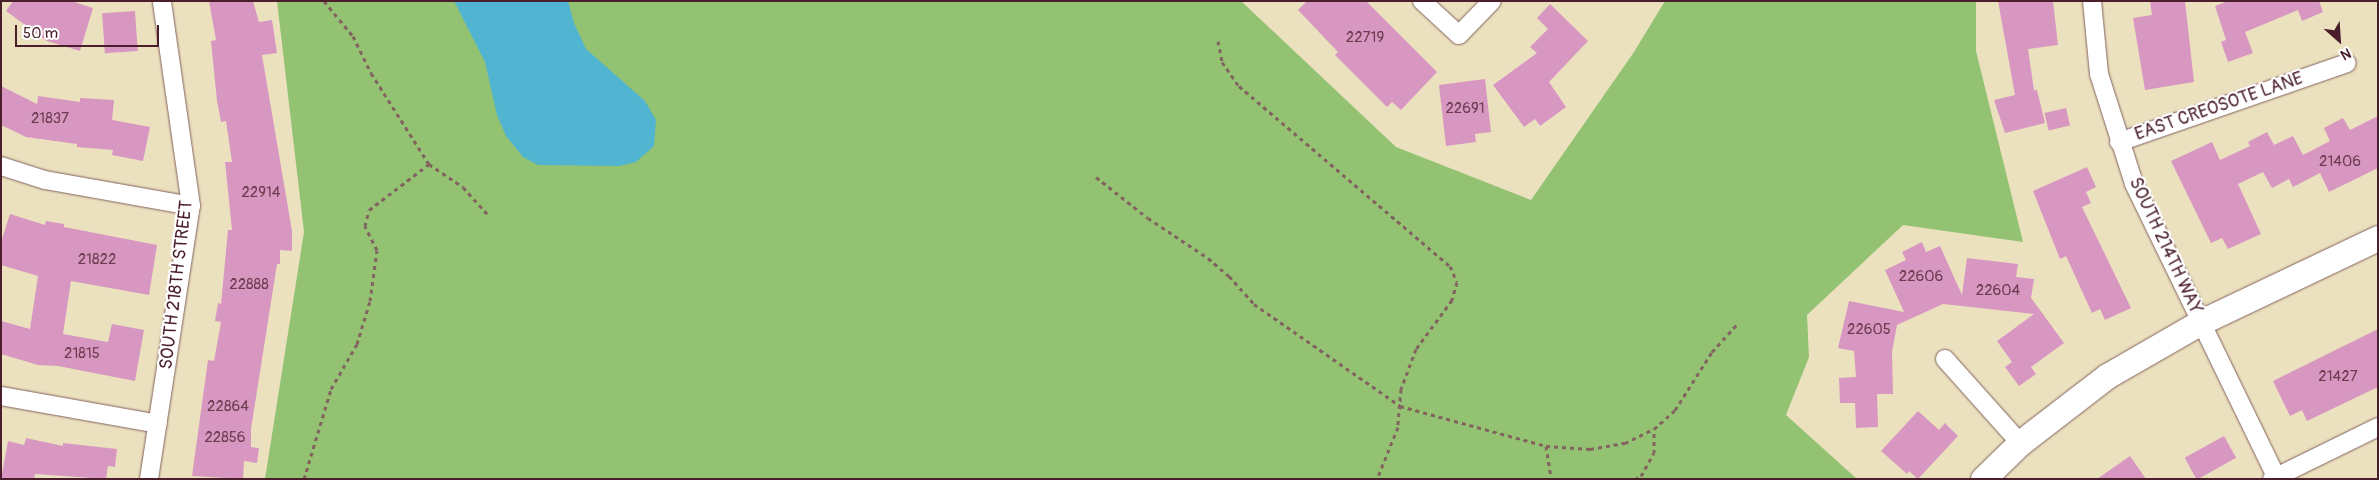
<!DOCTYPE html>
<html>
<head>
<meta charset="utf-8">
<style>
	body { margin:0 }
	#map { position:relative; width:2379px; height:480px; overflow:hidden; background:#ece1bf; font-family:Pangolin,sans-serif }
	div>[style] { position:absolute }
	[style*='--x'] { left:calc(var(--x)*1px); top:calc(var(--y)*1px); width:calc(var(--w)*1px); rotate:calc(var(--a)*1deg) }
	.green>* { inset:0; background:#92c272 }
	.water>* { inset:0; background:#51b4d0 }
	.building>* { inset:0; background:#d797c1; transform-origin:0 0 }
	.path>* { height:3px; margin-top:-1.5px; transform-origin:0; background:repeating-linear-gradient(90deg,#83635f 0 4px,transparent 0 8px) }
	.roads { filter:drop-shadow(0 0 1px #83635f) drop-shadow(0 0 1px #83635f) }
	.street>* { height:18px; margin:-9px; padding:0 9px; transform-origin:9px; border-radius:9px; background:#fff }
	.secondary>* { height:25px; margin:-12.5px; padding:0 12.5px; transform-origin:12.5px; border-radius:12.5px; background:#fff }
	span { translate:-50% -50%; white-space:nowrap; text-align:center; line-height:1.15; -webkit-text-stroke:4.5px #fff; paint-order:stroke }
	.number-label { font-size:15px; color:#6d3d50 }
	.number-label span { -webkit-text-stroke-width:0 }
	.street-label { font-size:18px; color:#4a1f2b }
	.frame { position:absolute; inset:0; border:2px solid #4a1f2b; pointer-events:none }
	.north { position:absolute; left:2314px; top:15px; width:50px; height:50px; -webkit-text-stroke:4px #fff; paint-order:stroke; rotate:154deg; font-size:14px; font-weight:700; line-height:20px; text-align:center; color:#4a1f2b }
	.north::after { content:''; display:block; margin:auto; width:18px; height:22px; background:#4a1f2b; clip-path:polygon(50% 0,100% 100%,50% 72%,0 100%) }
	.scale { position:absolute; left:15px; top:25px; width:144px; height:22px; box-sizing:border-box; border:2px solid #4a1f2b; border-top:0; padding-left:6px; font-size:15px; line-height:18px; white-space:nowrap; color:#4a1f2b; -webkit-text-stroke:4px #fff; paint-order:stroke }
</style>
</head>
<body>
<div id="map">
	<div class="green">
		<div style="clip-path:polygon(277px 1px,1241px 1px,1396px 147px,1531px 200px,1634px 52px,1665px 1px,1976px 1px,1976px 51px,2023px 242px,1903px 225px,1807px 315px,1809px 357px,1786px 415px,1857px 479px,265px 479px,304px 232px)"></div>
	</div>
	<div class="water">
		<div style="clip-path:polygon(454px 1px,568px 1px,574px 23px,586px 49px,645px 101px,656px 120px,654px 146px,636px 162px,619px 166px,538px 165px,523px 157px,506px 136px,497px 115px,485px 62px)"></div>
	</div>
	<div class="building">
		<div style="clip-path:polygon(13px 1px,71px 1px,93px 8px,80px 51px,47px 41px,6px 11px)"></div>
		<div style="clip-path:polygon(209px 1px,253px 1px,259px 22px,272px 20px,277px 53px,262px 55px,292px 231px,292px 251px,280px 250px,280px 264px,277px 264px,251px 429px,251px 447px,259px 448px,257px 463px,244px 461px,243px 479px,192px 476px,208px 360px,214px 361px,221px 322px,215px 321px,218px 303px,221px 304px,228px 230px,232px 230px,225px 162px,232px 162px,226px 121px,221px 122px,217px 101px,211px 41px,216px 40px)"></div>
		<div style="clip-path:polygon(1307px 1px,1366px 1px,1437px 72px,1401px 110px,1392px 102px,1387px 107px,1335px 55px,1338px 52px,1298px 10px)"></div>
		<div style="clip-path:polygon(1998px 1px,2053px 1px,2058px 45px,2028px 49px,2034px 90px,2037px 90px,2045px 123px,2005px 133px,1994px 100px,2015px 95px)"></div>
		<div style="clip-path:polygon(2150px 1px,2185px 1px,2194px 82px,2145px 90px,2133px 18px,2152px 15px)"></div>
		<div style="clip-path:polygon(2228px 1px,2319px 1px,2323px 12px,2302px 21px,2298px 10px,2245px 32px,2253px 53px,2228px 62px,2221px 42px,2226px 40px,2215px 6px)"></div>
		<div style="clip-path:polygon(1550px 4px,1588px 41px,1549px 82px,1566px 107px,1540px 126px,1535px 119px,1524px 127px,1493px 85px,1537px 53px,1530px 47px,1548px 29px,1537px 18px)"></div>
		<div style="left:135px;top:11px;width:40px;height:33px;rotate:86deg"></div>
		<div style="clip-path:polygon(1485px 79px,1491px 132px,1475px 134px,1476px 142px,1446px 146px,1439px 85px)"></div>
		<div style="clip-path:polygon(1px 86px,37px 104px,38px 96px,80px 102px,80px 98px,114px 100px,112px 120px,150px 127px,143px 161px,112px 155px,113px 150px,77px 147px,77px 144px,26px 137px,1px 125px)"></div>
		<div style="left:2066px;top:108px;width:18px;height:22px;rotate:77deg"></div>
		<div style="clip-path:polygon(2378px 116px,2378px 168px,2329px 192px,2320px 173px,2293px 187px,2289px 179px,2272px 188px,2263px 172px,2238px 184px,2261px 234px,2228px 249px,2222px 238px,2211px 243px,2171px 161px,2212px 142px,2220px 160px,2250px 146px,2248px 142px,2267px 132px,2274px 145px,2293px 136px,2303px 155px,2330px 141px,2324px 128px,2343px 118px,2350px 130px)"></div>
		<div style="clip-path:polygon(2087px 167px,2096px 187px,2086px 192px,2091px 203px,2082px 207px,2131px 308px,2105px 320px,2100px 309px,2092px 313px,2066px 256px,2060px 259px,2033px 191px)"></div>
		<div style="clip-path:polygon(10px 214px,45px 225px,46px 221px,64px 224px,64px 227px,157px 245px,149px 295px,71px 281px,63px 334px,108px 342px,112px 324px,144px 330px,135px 381px,58px 366px,38px 365px,1px 354px,1px 321px,30px 329px,38px 276px,1px 265px,1px 242px)"></div>
		<div style="clip-path:polygon(1922px 242px,1926px 252px,1940px 246px,1962px 295px,1967px 258px,2018px 264px,2016px 277px,2034px 279px,2031px 298px,2064px 343px,2031px 367px,2036px 374px,2019px 386px,2005px 367px,2012px 362px,1997px 341px,2034px 314px,1943px 304px,1897px 325px,1892px 352px,1893px 394px,1877px 394px,1878px 427px,1856px 428px,1855px 403px,1840px 403px,1839px 378px,1856px 377px,1854px 351px,1838px 348px,1849px 301px,1904px 312px,1885px 270px,1906px 260px,1902px 252px)"></div>
		<div style="clip-path:polygon(2378px 329px,2378px 387px,2307px 421px,2302px 410px,2290px 416px,2273px 381px)"></div>
		<div style="clip-path:polygon(1918px 411px,1939px 430px,1945px 423px,1958px 436px,1918px 479px,1909px 471px,1907px 474px,1881px 451px)"></div>
		<div style="left:2224px;top:436px;width:25px;height:45px;rotate:61deg"></div>
		<div style="clip-path:polygon(26px 438px,63px 446px,63px 443px,117px 449px,115px 467px,108px 466px,106px 479px,35px 474px,34px 479px,1px 479px,8px 441px,24px 445px)"></div>
		<div style="clip-path:polygon(2130px 456px,2146px 479px,2097px 479px)"></div>
	</div>
	<div class="path">
		<div style="--x:324;--y:1;--w:45;--a:50.4"></div>
		<div style="--x:353;--y:36;--w:41;--a:64.1"></div>
		<div style="--x:371;--y:73;--w:108;--a:57.5"></div>
		<div style="--x:429;--y:164;--w:41;--a:34.1"></div>
		<div style="--x:463;--y:187;--w:36;--a:48"></div>
		<div style="--x:1218;--y:41;--w:21;--a:79"></div>
		<div style="--x:1222;--y:62;--w:29;--a:55"></div>
		<div style="--x:1239;--y:86;--w:277;--a:40.5"></div>
		<div style="--x:1450;--y:266;--w:17;--a:66"></div>
		<div style="--x:1457;--y:282;--w:19;--a:106"></div>
		<div style="--x:1452;--y:300;--w:61;--a:126.3"></div>
		<div style="--x:1416;--y:349;--w:43;--a:110.6"></div>
		<div style="--x:1401;--y:389;--w:38;--a:95"></div>
		<div style="--x:1398;--y:427;--w:56;--a:112"></div>
		<div style="--x:1096;--y:177;--w:66;--a:38.3"></div>
		<div style="--x:1148;--y:218;--w:72;--a:33.7"></div>
		<div style="--x:1208;--y:258;--w:28;--a:41"></div>
		<div style="--x:1229;--y:276;--w:38;--a:48"></div>
		<div style="--x:1254;--y:304;--w:178;--a:34.9"></div>
		<div style="--x:1400;--y:406;--w:151;--a:15.3"></div>
		<div style="--x:1546;--y:446;--w:44;--a:3.9"></div>
		<div style="--x:1590;--y:449;--w:36;--a:-10"></div>
		<div style="--x:1625;--y:443;--w:32;--a:-26"></div>
		<div style="--x:1654;--y:429;--w:28;--a:-42"></div>
		<div style="--x:1675;--y:410;--w:69;--a:-57.5"></div>
		<div style="--x:1712;--y:352;--w:38;--a:-48"></div>
		<div style="--x:1546;--y:446;--w:33;--a:81"></div>
		<div style="--x:304;--y:479;--w:94;--a:-73.3"></div>
		<div style="--x:331;--y:389;--w:52;--a:-60"></div>
		<div style="--x:357;--y:344;--w:45;--a:-73.2"></div>
		<div style="--x:370;--y:301;--w:51;--a:-82.2"></div>
		<div style="--x:377;--y:250;--w:27;--a:-117"></div>
		<div style="--x:365;--y:226;--w:16;--a:-76"></div>
		<div style="--x:369;--y:210;--w:76;--a:-37.5"></div>
		<div style="--x:1635;--y:479;--w:7;--a:-27"></div>
		<div style="--x:1641;--y:476;--w:26;--a:-61"></div>
		<div style="--x:1654;--y:453;--w:24;--a:-90"></div>
	</div>
	<div class="roads">
		<div class="street">
			<div style="--x:1422;--y:1;--w:50;--a:42.6"></div>
			<div style="--x:1459;--y:35;--w:47;--a:-45.9"></div>
			<div style="--x:2092;--y:1;--w:73;--a:84.5"></div>
			<div style="--x:2099;--y:74;--w:115;--a:72.3"></div>
			<div style="--x:2134;--y:184;--w:328;--a:64.1"></div>
			<div style="--x:2119;--y:142;--w:241;--a:-19.1"></div>
			<div style="--x:1;--y:166;--w:46;--a:17.7"></div>
			<div style="--x:45;--y:180;--w:148;--a:10.1"></div>
			<div style="--x:1945;--y:359;--w:113;--a:48.2"></div>
			<div style="--x:1;--y:396;--w:159;--a:10.1"></div>
			<div style="--x:149;--y:479;--w:276;--a:-81.3"></div>
			<div style="--x:191;--y:206;--w:207;--a:-98.1"></div>
			<div style="--x:2272;--y:479;--w:118;--a:-26.1"></div>
		</div>
		<div class="secondary">
			<div style="--x:1983;--y:479;--w:52;--a:-44.2"></div>
			<div style="--x:2020;--y:443;--w:110;--a:-37.6"></div>
			<div style="--x:2107;--y:376;--w:108;--a:-29.9"></div>
			<div style="--x:2201;--y:322;--w:196;--a:-25.4"></div>
		</div>
	</div>
	<div class="number-label">
		<span style="left:1365px;top:38px">22719</span>
		<span style="left:1465px;top:109px">22691</span>
		<span style="left:50px;top:119px">21837</span>
		<span style="left:2340px;top:162px">21406</span>
		<span style="left:261px;top:193px">22914</span>
		<span style="left:97px;top:260px">21822</span>
		<span style="left:1921px;top:277px">22606</span>
		<span style="left:249px;top:285px">22888</span>
		<span style="left:1998px;top:291px">22604</span>
		<span style="left:1869px;top:330px">22605</span>
		<span style="left:82px;top:354px">21815</span>
		<span style="left:2338px;top:377px">21427</span>
		<span style="left:228px;top:407px">22864</span>
		<span style="left:225px;top:438px">22856</span>
	</div>
	<div class="street-label">
		<span style="left:2219px;top:107px;rotate:-19deg">EAST CREOSOTE LANE</span>
		<span style="left:2165px;top:246px;rotate:65deg">SOUTH 214TH WAY</span>
		<span style="left:177px;top:285px;rotate:-83deg">SOUTH 218TH STREET</span>
	</div>
	<div class="frame"></div>
	<div class="north">N</div>
	<div class="scale">50 m</div>
</div>
</body>
</html>
